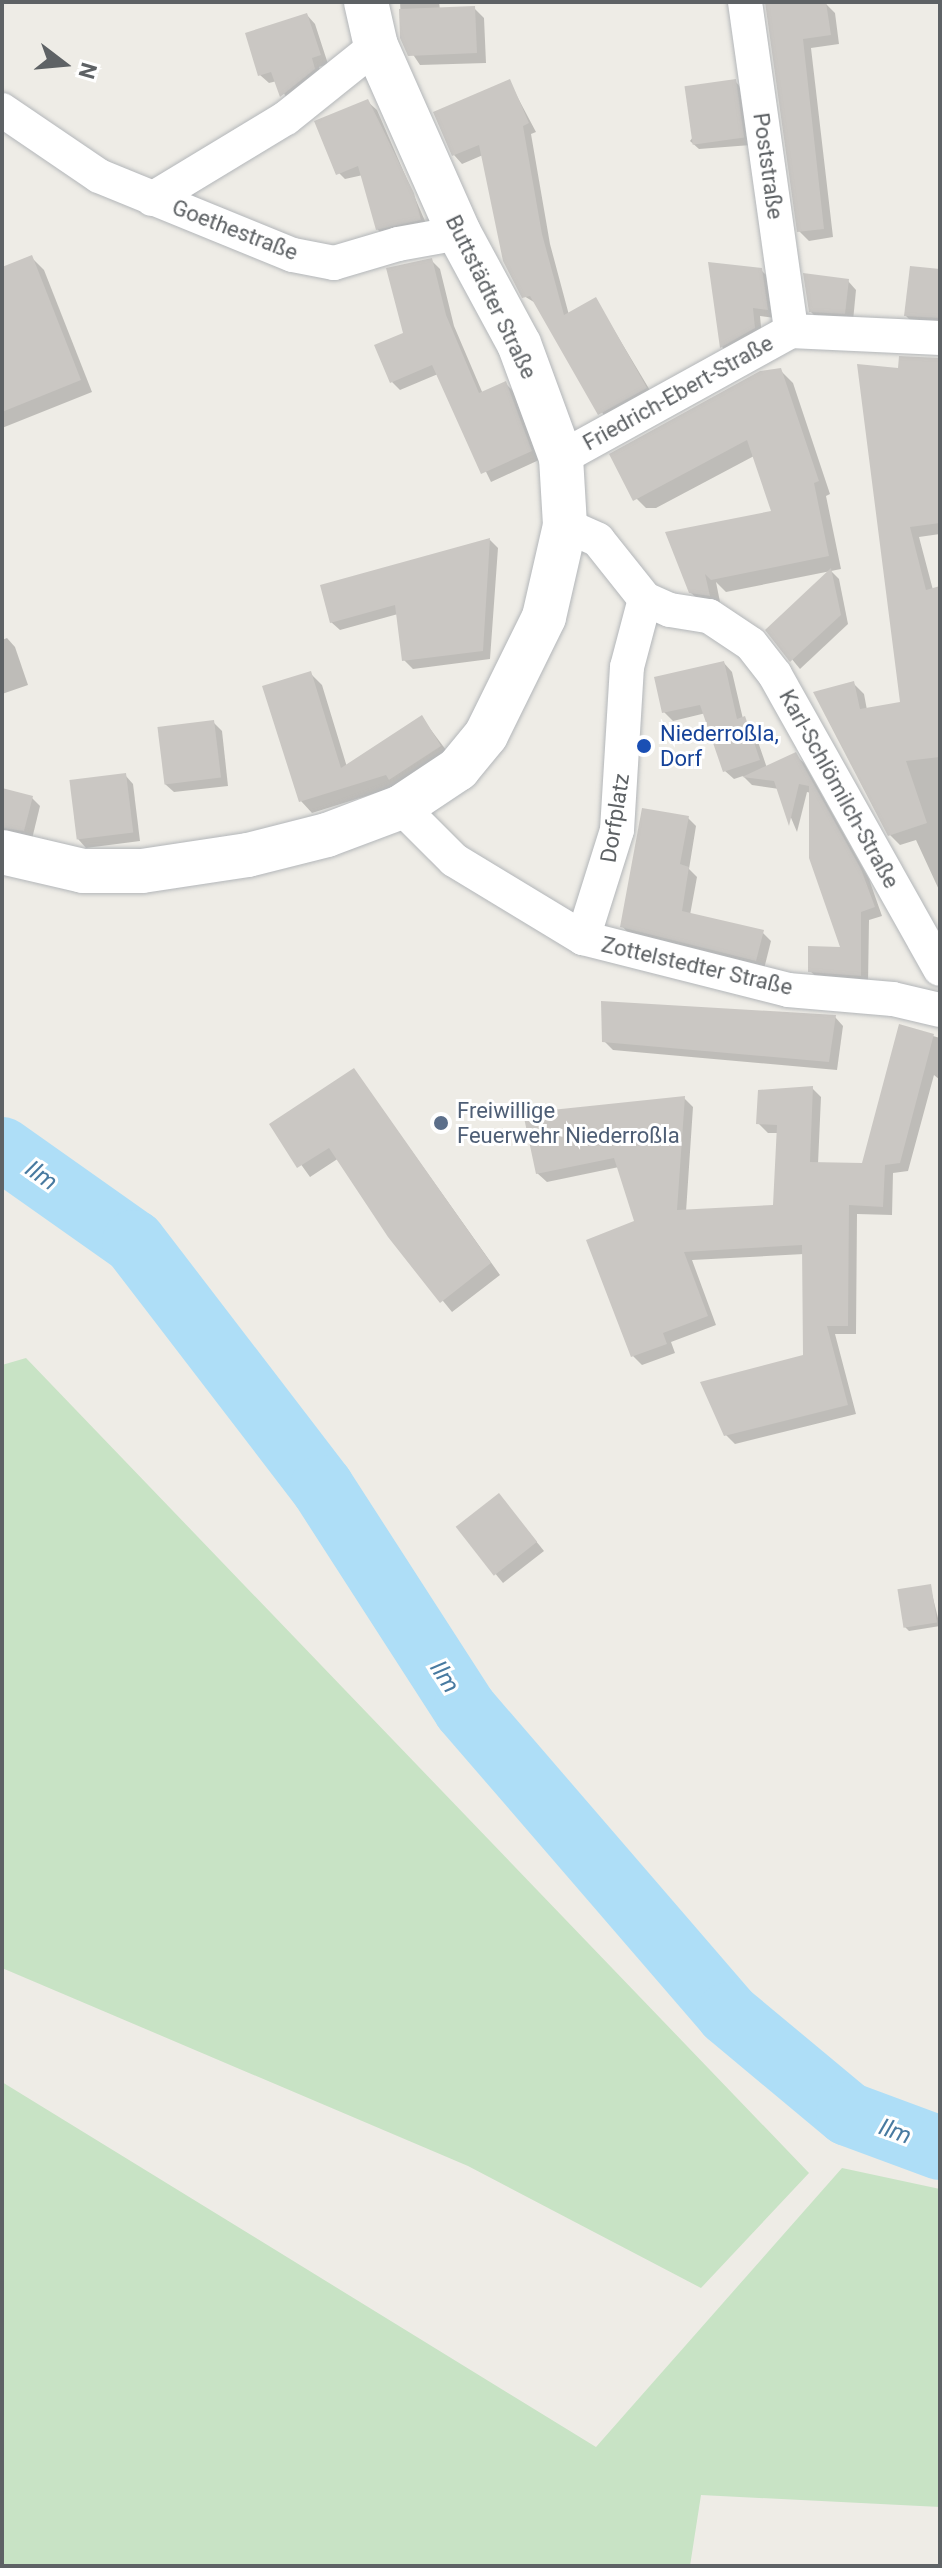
<!DOCTYPE html>
<html>
<head>
<meta charset="utf-8">
<style>
	body { margin:0 }
	#map { position:relative; width:942px; height:2568px; overflow:hidden; background:#eeece6; font-family:Roboto,sans-serif }
	div>[style] { position:absolute }
	[style*='--x'] { left:calc(var(--x)*1px); top:calc(var(--y)*1px); width:calc(var(--w)*1px); rotate:calc(var(--a)*1deg) }
	.green>* { inset:0; background:#c8e3c5 }
	.shadow>* { inset:0; background:#0003 }
	.river>* { height:64px; margin:-32px; padding:0 32px; transform-origin:32px; border-radius:32px; background:#aedef7 }
	.building>* { inset:0; background:#cac7c3; transform-origin:0 0 }
	.roads { filter:drop-shadow(0 0 2px #b3b6b9) drop-shadow(0 0 2px #b3b6b9) }
	.minor>* { height:34px; margin:-17px; padding:0 17px; transform-origin:17px; border-radius:17px; background:#fff }
	.secondary>* { height:44px; margin:-22px; padding:0 22px; transform-origin:22px; border-radius:22px; background:#fff }
	.dots>* { width:22px; height:22px; translate:-50% -50%; box-sizing:border-box; border:4px solid #fff; border-radius:50% }
	span { translate:-50% -50%; white-space:nowrap; text-align:center; line-height:1.15; -webkit-text-stroke:6px #fff; paint-order:stroke }
	.street-label { font-size:22px; color:#5e6265 }
	.transit-label { font-size:22px; color:#164399 }
	.left { translate:0 -50%; text-align:left }
	.service-label { font-size:22px; color:#4e5e75 }
	.water-label { font-size:24px; color:#487aa0; font-style:italic }
	.frame { position:absolute; inset:0; border:4px solid #5e6265; pointer-events:none }
	.north { position:absolute; left:24px; top:24px; width:80px; height:80px; -webkit-text-stroke:6px #fff; paint-order:stroke; rotate:106deg; font-size:22px; font-weight:700; line-height:32px; text-align:center; color:#5e6265 }
	.north::after { content:''; display:block; margin:auto; width:28px; height:36px; background:#5e6265; clip-path:polygon(50% 0,100% 100%,50% 72%,0 100%) }
</style>
</head>
<body>
<div id="map">
	<div class="green">
		<div style="clip-path:polygon(26px 1358px,809px 2173px,701px 2288px,468px 2166px,2px 1968px,2px 1365px)"></div>
		<div style="clip-path:polygon(2px 2082px,596px 2447px,842px 2168px,940px 2189px,940px 2507px,701px 2495px,690px 2566px,2px 2566px)"></div>
	</div>
	<div class="shadow">
		<div style="clip-path:polygon(400px 2px,439px 2px,440px 10px,474px 8px,484px 18px,486px 63px,420px 65px,402px 38px)"></div>
		<div style="clip-path:polygon(767px 2px,826px 4px,835px 13px,839px 44px,811px 48px,833px 237px,809px 241px,799px 231px)"></div>
		<div style="clip-path:polygon(307px 15px,315px 24px,328px 64px,319px 67px,323px 78px,290px 104px,277px 81px,269px 83px,260px 75px)"></div>
		<div style="clip-path:polygon(509px 81px,536px 132px,531px 134px,550px 244px,569px 315px,596px 300px,654px 397px,608px 422px,537px 304px,524px 296px,483px 155px,462px 164px,454px 155px)"></div>
		<div style="clip-path:polygon(735px 81px,743px 90px,751px 145px,699px 149px,690px 141px)"></div>
		<div style="clip-path:polygon(368px 102px,377px 110px,428px 228px,386px 237px,377px 229px,363px 175px,345px 179px,336px 170px)"></div>
		<div style="clip-path:polygon(32px 258px,44px 270px,92px 392px,2px 428px,2px 270px)"></div>
		<div style="clip-path:polygon(431px 260px,440px 269px,454px 326px,483px 394px,506px 384px,514px 392px,539px 460px,491px 482px,438px 374px,400px 390px,392px 382px)"></div>
		<div style="clip-path:polygon(761px 270px,770px 279px,775px 318px,760px 316px,762px 337px,730px 355px,722px 347px)"></div>
		<div style="clip-path:polygon(940px 272px,940px 328px,916px 326px,906px 316px)"></div>
		<div style="clip-path:polygon(848px 281px,856px 290px,853px 321px,819px 320px,810px 311px)"></div>
		<div style="clip-path:polygon(940px 360px,940px 534px,919px 537px,933px 590px,940px 588px,940px 892px,916px 840px,900px 845px,890px 835px,853px 683px,864px 694px,867px 710px,903px 704px,900px 370px)"></div>
		<div style="clip-path:polygon(780px 370px,793px 383px,830px 494px,826px 496px,841px 569px,726px 592px,716px 582px,721px 607px,704px 605px,690px 592px,668px 534px,774px 513px,754px 456px,656px 508px,646px 508px,633px 495px)"></div>
		<div style="clip-path:polygon(490px 540px,498px 548px,490px 659px,413px 669px,404px 660px,398px 614px,340px 630px,331px 622px,322px 587px)"></div>
		<div style="clip-path:polygon(831px 571px,839px 579px,848px 624px,800px 669px,768px 630px)"></div>
		<div style="clip-path:polygon(7px 638px,15px 647px,28px 685px,2px 694px,2px 640px)"></div>
		<div style="clip-path:polygon(724px 663px,732px 672px,743px 719px,753px 727px,767px 768px,795px 755px,804px 763px,869px 879px,882px 916px,869px 920px,868px 984px,819px 979px,810px 971px,843px 949px,811px 793px,807px 792px,797px 832px,779px 789px,752px 785px,743px 776px,734px 779px,725px 771px,706px 713px,673px 721px,664px 712px)"></div>
		<div style="clip-path:polygon(310px 673px,322px 685px,347px 767px,422px 718px,452px 758px,398px 786px,312px 813px,301px 801px)"></div>
		<div style="clip-path:polygon(213px 722px,222px 731px,228px 786px,174px 792px,165px 784px)"></div>
		<div style="clip-path:polygon(125px 775px,133px 784px,140px 841px,86px 848px,78px 839px)"></div>
		<div style="clip-path:polygon(2px 790px,32px 798px,40px 806px,32px 839px,2px 834px)"></div>
		<div style="clip-path:polygon(688px 818px,696px 826px,689px 869px,697px 877px,690px 915px,762px 932px,771px 941px,764px 969px,630px 935px,622px 926px)"></div>
		<div style="clip-path:polygon(835px 1017px,843px 1026px,837px 1070px,613px 1050px,604px 1041px)"></div>
		<div style="clip-path:polygon(901px 1027px,940px 1038px,940px 1080px,934px 1075px,908px 1171px,893px 1173px,892px 1215px,857px 1214px,856px 1334px,835px 1334px,856px 1414px,735px 1444px,726px 1435px,805px 1357px,804px 1254px,692px 1260px,716px 1325px,671px 1342px,675px 1353px,642px 1365px,633px 1356px,636px 1223px,619px 1167px,547px 1182px,537px 1173px,684px 1098px,693px 1107px,686px 1212px,775px 1207px,779px 1133px,768px 1133px,758px 1123px,812px 1088px,821px 1097px,818px 1164px,864px 1166px)"></div>
		<div style="clip-path:polygon(354px 1070px,500px 1275px,452px 1312px,390px 1236px,339px 1158px,310px 1177px,272px 1124px)"></div>
		<div style="clip-path:polygon(507px 1505px,544px 1551px,503px 1583px,458px 1528px)"></div>
		<div style="clip-path:polygon(930px 1586px,940px 1626px,909px 1631px,905px 1627px)"></div>
	</div>
	<div class="river">
		<div style="--x:2;--y:1149;--w:161;--a:35.2"></div>
		<div style="--x:134;--y:1242;--w:309;--a:52.5"></div>
		<div style="--x:322;--y:1487;--w:264;--a:57.2"></div>
		<div style="--x:465;--y:1709;--w:403;--a:49.2"></div>
		<div style="--x:728;--y:2014;--w:156;--a:39.8"></div>
		<div style="--x:848;--y:2114;--w:98;--a:20.3"></div>
	</div>
	<div class="building">
		<div style="clip-path:polygon(765px 2px,826px 2px,831px 35px,803px 39px,824px 229px,797px 232px)"></div>
		<div style="clip-path:polygon(475px 6px,477px 53px,408px 56px,400px 38px,399px 9px)"></div>
		<div style="clip-path:polygon(307px 13px,321px 55px,312px 58px,315px 69px,280px 97px,271px 72px,258px 76px,245px 33px)"></div>
		<div style="clip-path:polygon(510px 79px,529px 123px,523px 126px,542px 234px,564px 315px,596px 297px,647px 388px,598px 415px,530px 296px,522px 298px,503px 261px,479px 145px,452px 156px,433px 112px)"></div>
		<div style="left:736px;top:79px;width:59px;height:52px;rotate:82deg"></div>
		<div style="clip-path:polygon(368px 99px,414px 193px,421px 220px,376px 230px,358px 166px,336px 175px,314px 121px)"></div>
		<div style="clip-path:polygon(32px 255px,81px 380px,2px 412px,2px 267px)"></div>
		<div style="clip-path:polygon(432px 258px,446px 315px,479px 393px,506px 381px,532px 451px,481px 474px,432px 365px,390px 383px,374px 345px,403px 333px,386px 268px)"></div>
		<div style="clip-path:polygon(708px 262px,762px 268px,768px 310px,753px 308px,755px 328px,720px 348px)"></div>
		<div style="clip-path:polygon(910px 266px,940px 269px,940px 318px,904px 316px)"></div>
		<div style="clip-path:polygon(803px 273px,849px 279px,845px 314px,809px 312px)"></div>
		<div style="clip-path:polygon(899px 356px,940px 358px,940px 523px,910px 527px,926px 590px,940px 586px,940px 757px,906px 761px,927px 823px,888px 836px,813px 692px,854px 681px,860px 709px,900px 702px,857px 364px,898px 368px)"></div>
		<div style="clip-path:polygon(781px 368px,819px 481px,814px 483px,829px 556px,711px 580px,705px 574px,710px 596px,689px 593px,665px 532px,771px 511px,747px 440px,633px 501px,609px 454px,760px 371px)"></div>
		<div style="clip-path:polygon(490px 538px,483px 651px,402px 661px,395px 605px,330px 623px,320px 585px)"></div>
		<div style="clip-path:polygon(831px 568px,841px 615px,790px 662px,765px 630px)"></div>
		<div style="clip-path:polygon(724px 661px,737px 719px,745px 716px,760px 760px,723px 772px,700px 705px,662px 713px,654px 677px)"></div>
		<div style="clip-path:polygon(311px 671px,341px 768px,422px 715px,441px 746px,389px 780px,386px 775px,299px 802px,262px 686px)"></div>
		<div style="left:214px;top:720px;width:58px;height:57px;rotate:83deg"></div>
		<div style="clip-path:polygon(796px 752px,861px 869px,875px 907px,861px 912px,861px 976px,808px 972px,808px 946px,840px 947px,809px 858px,809px 786px,799px 784px,789px 826px,774px 781px,742px 777px)"></div>
		<div style="left:126px;top:773px;width:60px;height:57px;rotate:83deg"></div>
		<div style="clip-path:polygon(2px 788px,33px 796px,24px 831px,2px 828px)"></div>
		<div style="clip-path:polygon(642px 808px,689px 816px,680px 864px,689px 867px,682px 911px,764px 930px,756px 961px,620px 927px)"></div>
		<div style="clip-path:polygon(601px 1001px,836px 1015px,829px 1062px,602px 1042px)"></div>
		<div style="clip-path:polygon(899px 1024px,934px 1034px,900px 1163px,885px 1165px,883px 1207px,849px 1205px,848px 1326px,827px 1326px,848px 1405px,724px 1436px,700px 1382px,803px 1355px,802px 1245px,684px 1252px,708px 1316px,663px 1333px,667px 1344px,631px 1357px,586px 1240px,634px 1221px,614px 1158px,536px 1174px,523px 1113px,685px 1096px,677px 1210px,773px 1205px,777px 1125px,756px 1124px,758px 1090px,813px 1086px,810px 1162px,862px 1163px)"></div>
		<div style="clip-path:polygon(354px 1068px,491px 1263px,440px 1303px,388px 1237px,329px 1148px,297px 1168px,269px 1124px)"></div>
		<div style="left:499px;top:1493px;width:62px;height:55px;rotate:52deg"></div>
		<div style="left:931px;top:1584px;width:39px;height:34px;rotate:81deg"></div>
	</div>
	<div class="roads">
		<div class="minor">
			<div style="--x:745;--y:2;--w:332;--a:82"></div>
			<div style="--x:2;--y:110;--w:117;--a:34.2"></div>
			<div style="--x:99;--y:176;--w:209;--a:22.2"></div>
			<div style="--x:293;--y:255;--w:42;--a:11"></div>
			<div style="--x:334;--y:263;--w:67;--a:-16.5"></div>
			<div style="--x:398;--y:244;--w:62;--a:-10.2"></div>
			<div style="--x:152;--y:199;--w:157;--a:-31.2"></div>
			<div style="--x:286;--y:118;--w:115;--a:-38.7"></div>
			<div style="--x:561;--y:458;--w:263;--a:-28.9"></div>
			<div style="--x:791;--y:331;--w:149;--a:2.7"></div>
			<div style="--x:565;--y:525;--w:36;--a:24"></div>
			<div style="--x:598;--y:540;--w:75;--a:51.5"></div>
			<div style="--x:645;--y:599;--w:27;--a:24"></div>
			<div style="--x:670;--y:610;--w:39;--a:9"></div>
			<div style="--x:709;--y:616;--w:50;--a:33.7"></div>
			<div style="--x:751;--y:644;--w:39;--a:52"></div>
			<div style="--x:775;--y:675;--w:337;--a:60.7"></div>
			<div style="--x:401;--y:807;--w:75;--a:45"></div>
			<div style="--x:454;--y:860;--w:151;--a:31.2"></div>
			<div style="--x:583;--y:938;--w:211;--a:14.2"></div>
			<div style="--x:788;--y:990;--w:105;--a:4.9"></div>
			<div style="--x:893;--y:999;--w:48;--a:13.2"></div>
			<div style="--x:583;--y:938;--w:113;--a:-72.5"></div>
			<div style="--x:617;--y:830;--w:163;--a:-86.5"></div>
			<div style="--x:627;--y:667;--w:70;--a:-75.2"></div>
		</div>
		<div class="secondary">
			<div style="--x:2;--y:852;--w:83;--a:13.2"></div>
			<div style="--x:83;--y:871;--w:59;--a:0"></div>
			<div style="--x:142;--y:871;--w:107;--a:-8.6"></div>
			<div style="--x:248;--y:855;--w:81;--a:-14.2"></div>
			<div style="--x:327;--y:835;--w:79;--a:-20.7"></div>
			<div style="--x:401;--y:807;--w:69;--a:-33.7"></div>
			<div style="--x:458;--y:769;--w:44;--a:-50.5"></div>
			<div style="--x:486;--y:735;--w:131;--a:-63.8"></div>
			<div style="--x:544;--y:617;--w:94;--a:-77.1"></div>
			<div style="--x:565;--y:525;--w:67;--a:-93.4"></div>
			<div style="--x:561;--y:458;--w:121;--a:-110.2"></div>
			<div style="--x:519;--y:344;--w:126;--a:-118.4"></div>
			<div style="--x:459;--y:233;--w:205;--a:-113.9"></div>
			<div style="--x:376;--y:46;--w:45;--a:-102.8"></div>
		</div>
	</div>
	<div class="dots">
		<div style="left:644px;top:746px;background:#1a4fb4"></div>
		<div style="left:441px;top:1123px;background:#5c6f8a"></div>
	</div>
	<div class="street-label">
		<span style="left:768px;top:166px;rotate:82deg">Poststraße</span>
		<span style="left:235px;top:230px;rotate:21deg">Goethestraße</span>
		<span style="left:491px;top:297px;rotate:64deg">Buttstädter Straße</span>
		<span style="left:678px;top:393px;rotate:-29deg">Friedrich-Ebert-Straße</span>
		<span style="left:839px;top:789px;rotate:61deg">Karl-Schlömilch-Straße</span>
		<span style="left:615px;top:818px;rotate:-81deg">Dorfplatz</span>
		<span style="left:697px;top:966px;rotate:13deg">Zottelstedter Straße</span>
	</div>
	<div class="transit-label">
		<span class="left" style="left:660px;top:746px">Niederroßla,<br>Dorf</span>
	</div>
	<div class="service-label">
		<span class="left" style="left:457px;top:1123px">Freiwillige<br>Feuerwehr Niederroßla</span>
	</div>
	<div class="water-label">
		<span style="left:41px;top:1176px;rotate:35deg">Ilm</span>
		<span style="left:444px;top:1677px;rotate:57deg">Ilm</span>
		<span style="left:895px;top:2132px;rotate:20deg">Ilm</span>
	</div>
	<div class="frame"></div>
	<div class="north">N</div>
</div>
</body>
</html>
